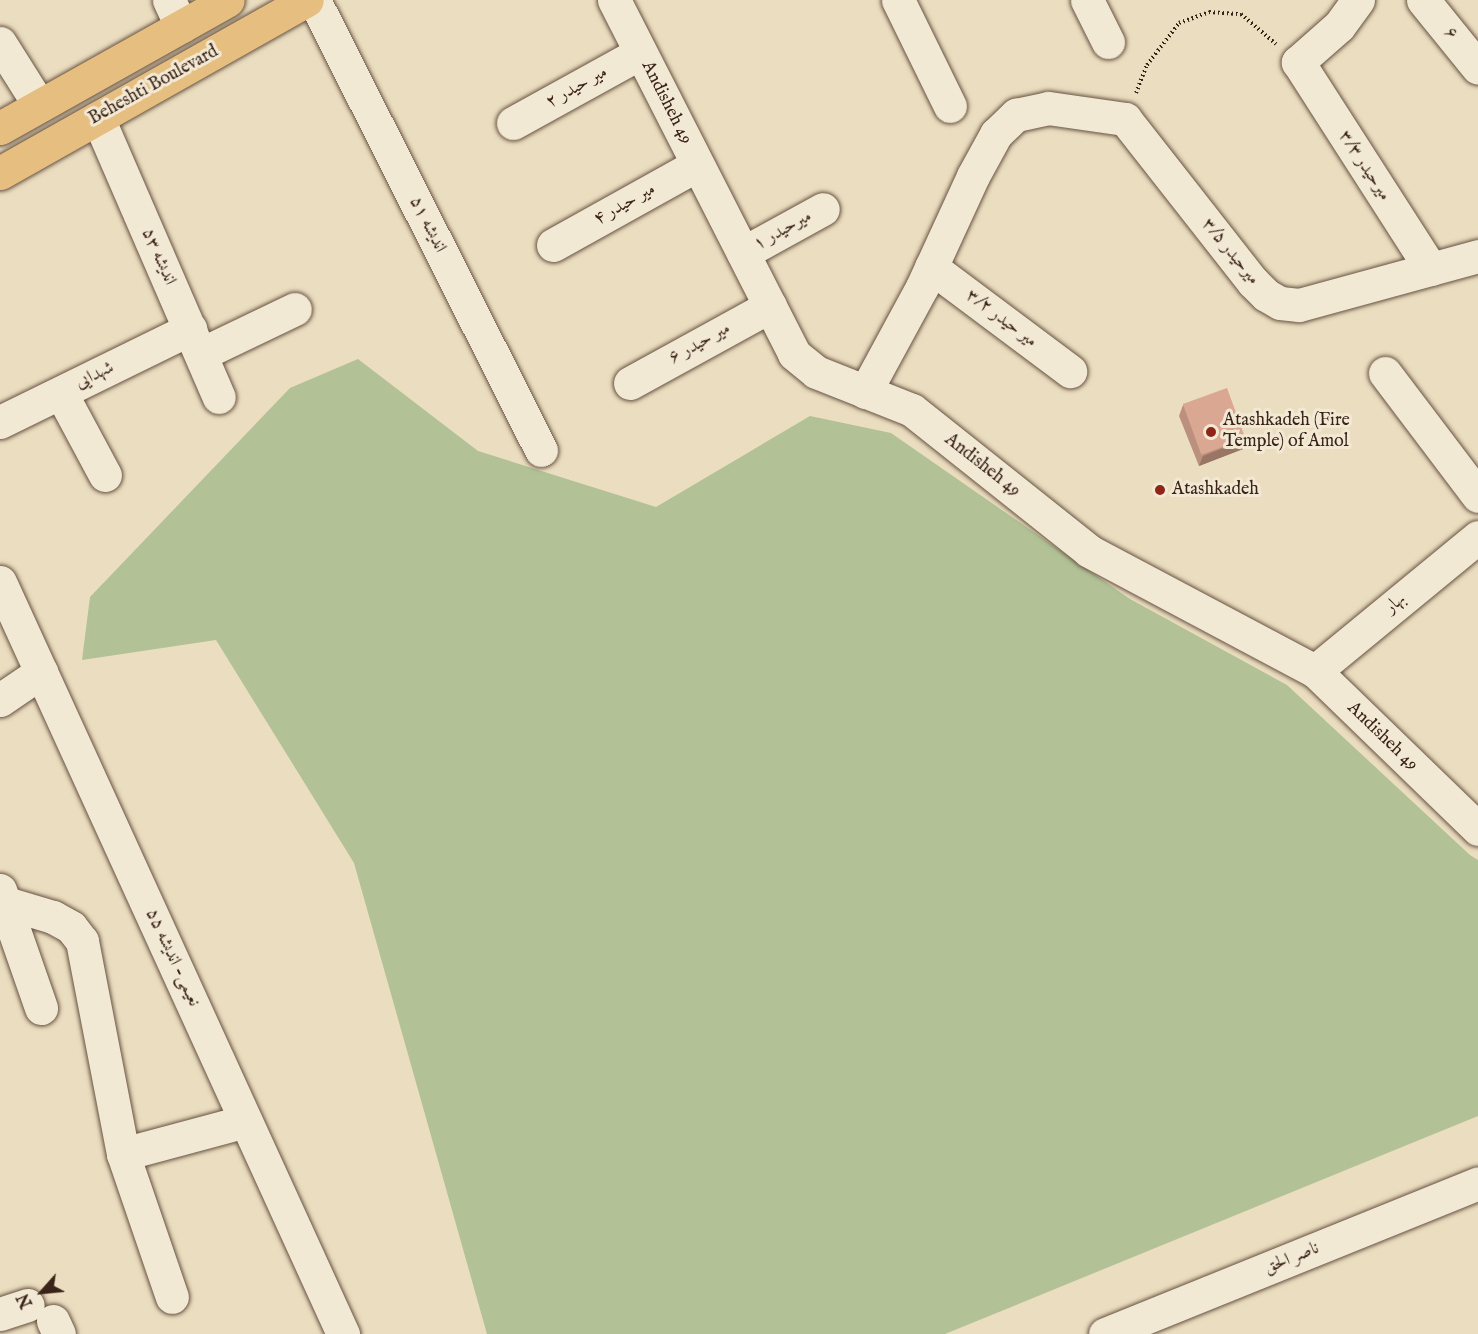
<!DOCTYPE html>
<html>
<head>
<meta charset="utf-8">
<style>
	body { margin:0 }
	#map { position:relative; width:1478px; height:1334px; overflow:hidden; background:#ebddbf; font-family:"IM FELL English",Amiri,serif }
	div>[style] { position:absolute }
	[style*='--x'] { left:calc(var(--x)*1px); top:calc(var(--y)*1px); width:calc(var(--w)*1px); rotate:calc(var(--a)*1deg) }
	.green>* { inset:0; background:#b2c296 }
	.path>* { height:4px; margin-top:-2px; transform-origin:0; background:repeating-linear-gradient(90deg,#3a2318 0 1.5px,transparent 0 4.5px) }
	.roads { filter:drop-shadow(0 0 2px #665242) drop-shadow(0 0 2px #665242) }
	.minor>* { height:33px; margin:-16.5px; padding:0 16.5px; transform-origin:16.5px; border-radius:16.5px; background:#f2e9d5 }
	.major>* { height:33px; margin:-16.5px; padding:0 16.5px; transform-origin:16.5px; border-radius:16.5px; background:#e6be80 }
	.wall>* { inset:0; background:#bb907e }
	.shaded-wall>* { inset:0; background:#997566 }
	.building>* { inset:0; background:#daa792; transform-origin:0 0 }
	.dots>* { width:16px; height:16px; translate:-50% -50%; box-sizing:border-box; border:3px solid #f2e9d5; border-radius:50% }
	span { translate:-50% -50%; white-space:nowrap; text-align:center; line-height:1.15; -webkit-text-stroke:6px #f2e9d5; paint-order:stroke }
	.street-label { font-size:18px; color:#3a2318 }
	.poi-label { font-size:18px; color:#3a2318 }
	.left { translate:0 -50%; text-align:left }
	.north { position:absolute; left:12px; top:1262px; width:60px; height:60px; -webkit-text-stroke:4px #f2e9d5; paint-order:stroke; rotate:243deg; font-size:16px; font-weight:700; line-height:24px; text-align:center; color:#3a2318 }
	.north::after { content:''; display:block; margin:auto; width:21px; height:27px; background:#3a2318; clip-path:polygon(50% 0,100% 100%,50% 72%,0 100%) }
</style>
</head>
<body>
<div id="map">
	<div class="green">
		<div style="clip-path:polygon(358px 359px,478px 451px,656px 507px,810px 416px,891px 433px,1130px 599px,1287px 685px,1470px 855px,1478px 860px,1478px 1116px,945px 1334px,487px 1334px,354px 863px,216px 640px,82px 660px,90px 597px,290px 388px)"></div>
	</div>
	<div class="path">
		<div style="--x:1136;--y:93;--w:30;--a:-69"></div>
		<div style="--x:1147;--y:65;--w:53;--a:-52.7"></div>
		<div style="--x:1179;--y:23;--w:32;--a:-20"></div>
		<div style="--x:1209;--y:12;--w:32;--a:4"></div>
		<div style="--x:1241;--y:14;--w:46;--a:40.6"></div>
	</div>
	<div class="roads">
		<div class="minor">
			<div style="--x:169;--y:0;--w:29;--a:65"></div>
			<div style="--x:314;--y:0;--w:504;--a:63.23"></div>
			<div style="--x:614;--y:0;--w:397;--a:63"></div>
			<div style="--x:794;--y:354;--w:28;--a:39"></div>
			<div style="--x:816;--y:372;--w:103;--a:21.6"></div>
			<div style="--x:912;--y:410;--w:226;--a:38.5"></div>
			<div style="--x:1089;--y:551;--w:256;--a:28"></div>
			<div style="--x:1315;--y:671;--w:227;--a:44.1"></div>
			<div style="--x:898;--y:0;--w:118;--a:63.9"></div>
			<div style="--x:1087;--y:0;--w:47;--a:63.4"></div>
			<div style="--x:1358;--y:0;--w:32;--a:126"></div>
			<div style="--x:1339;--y:26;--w:55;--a:138.7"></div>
			<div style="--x:1298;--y:62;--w:246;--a:57.3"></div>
			<div style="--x:1423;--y:0;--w:87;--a:51"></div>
			<div style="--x:0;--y:43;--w:73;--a:57.8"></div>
			<div style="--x:98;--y:118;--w:304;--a:66.6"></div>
			<div style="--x:513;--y:123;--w:145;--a:-28.9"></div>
			<div style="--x:553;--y:245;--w:165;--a:-29.1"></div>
			<div style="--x:743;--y:253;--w:91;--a:-28.8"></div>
			<div style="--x:931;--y:267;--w:174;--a:36.8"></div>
			<div style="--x:201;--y:354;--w:104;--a:-25.6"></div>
			<div style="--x:1385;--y:373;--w:154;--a:52.9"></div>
			<div style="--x:630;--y:383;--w:160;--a:-28.8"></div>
			<div style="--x:865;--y:392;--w:119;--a:-61.5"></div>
			<div style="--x:922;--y:287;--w:122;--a:-65.3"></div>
			<div style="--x:973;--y:176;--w:48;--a:-61.3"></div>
			<div style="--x:996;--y:134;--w:28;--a:-44"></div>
			<div style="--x:1016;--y:115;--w:33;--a:-12"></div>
			<div style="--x:1048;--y:108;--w:78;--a:8.1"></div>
			<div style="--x:1125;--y:119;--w:207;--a:51.9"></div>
			<div style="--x:1253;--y:282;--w:18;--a:45"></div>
			<div style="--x:1266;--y:295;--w:16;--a:30"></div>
			<div style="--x:1280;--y:303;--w:19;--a:6"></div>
			<div style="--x:1299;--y:305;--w:186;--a:-15.3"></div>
			<div style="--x:61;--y:393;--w:93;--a:61.8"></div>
			<div style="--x:0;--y:422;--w:212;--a:-26.1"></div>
			<div style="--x:0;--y:582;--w:827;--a:65.48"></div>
			<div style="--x:1315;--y:671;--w:211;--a:-39.4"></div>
			<div style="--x:0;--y:700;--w:50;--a:-34.3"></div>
			<div style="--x:0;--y:890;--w:125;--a:70.8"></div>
			<div style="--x:6;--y:903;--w:49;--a:16.6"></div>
			<div style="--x:53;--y:917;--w:21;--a:29"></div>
			<div style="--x:71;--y:927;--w:18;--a:52"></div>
			<div style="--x:82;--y:941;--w:217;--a:79.1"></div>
			<div style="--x:123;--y:1154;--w:151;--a:71.1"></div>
			<div style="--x:123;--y:1154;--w:127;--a:-15"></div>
			<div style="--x:0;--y:1314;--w:29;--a:-18"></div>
			<div style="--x:53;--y:1321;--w:14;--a:65"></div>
			<div style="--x:1105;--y:1334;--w:402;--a:-22"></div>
		</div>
		<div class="major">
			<div style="--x:0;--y:128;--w:261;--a:-29.3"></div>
			<div style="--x:0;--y:173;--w:352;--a:-29.4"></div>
		</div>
	</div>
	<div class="wall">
		<div style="clip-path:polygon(1183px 405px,1243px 449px,1199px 466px,1179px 416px)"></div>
	</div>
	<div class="shaded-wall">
		<div style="clip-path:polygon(1246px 439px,1243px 449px,1199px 466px,1203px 456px)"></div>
	</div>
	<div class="building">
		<div style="left:1227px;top:388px;width:54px;height:47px;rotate:70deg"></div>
	</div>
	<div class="dots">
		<div style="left:1211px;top:432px;background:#8f2418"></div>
		<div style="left:1160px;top:490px;background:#8f2418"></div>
	</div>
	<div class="street-label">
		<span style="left:1450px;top:34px;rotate:51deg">۶</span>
		<span style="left:154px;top:86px;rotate:-29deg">Beheshti Boulevard</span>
		<span style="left:577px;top:88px;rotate:-29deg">میر حیدر ۲</span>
		<span style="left:666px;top:103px;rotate:63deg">Andisheh 49</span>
		<span style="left:1364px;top:166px;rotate:57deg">میرحیدر ۳/۳</span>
		<span style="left:625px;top:205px;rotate:-29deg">میر حیدر ۴</span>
		<span style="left:427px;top:225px;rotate:63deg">اندیشه ۵۱</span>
		<span style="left:783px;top:231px;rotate:-29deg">میرحیدر ۱</span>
		<span style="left:1230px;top:252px;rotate:51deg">میرحیدر ۳/۵</span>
		<span style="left:158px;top:257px;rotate:66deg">اندیشه ۵۳</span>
		<span style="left:1001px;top:319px;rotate:37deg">میر حیدر ۳/۲</span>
		<span style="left:700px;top:344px;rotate:-29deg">میر حیدر ۶</span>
		<span style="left:95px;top:376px;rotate:-26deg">شهدایی</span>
		<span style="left:982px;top:466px;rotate:38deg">Andisheh 49</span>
		<span style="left:1396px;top:604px;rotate:-40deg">بهار</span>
		<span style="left:1382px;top:737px;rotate:44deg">Andisheh 49</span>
		<span style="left:172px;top:958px;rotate:65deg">نعیمی- اندیشه ۵۵</span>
		<span style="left:1292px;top:1259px;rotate:-22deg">ناصر الحق</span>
	</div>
	<div class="poi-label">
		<span class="left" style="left:1223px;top:432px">Atashkadeh (Fire<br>Temple) of Amol</span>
		<span class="left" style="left:1172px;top:490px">Atashkadeh</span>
	</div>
	<div class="north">N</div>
</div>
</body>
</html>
